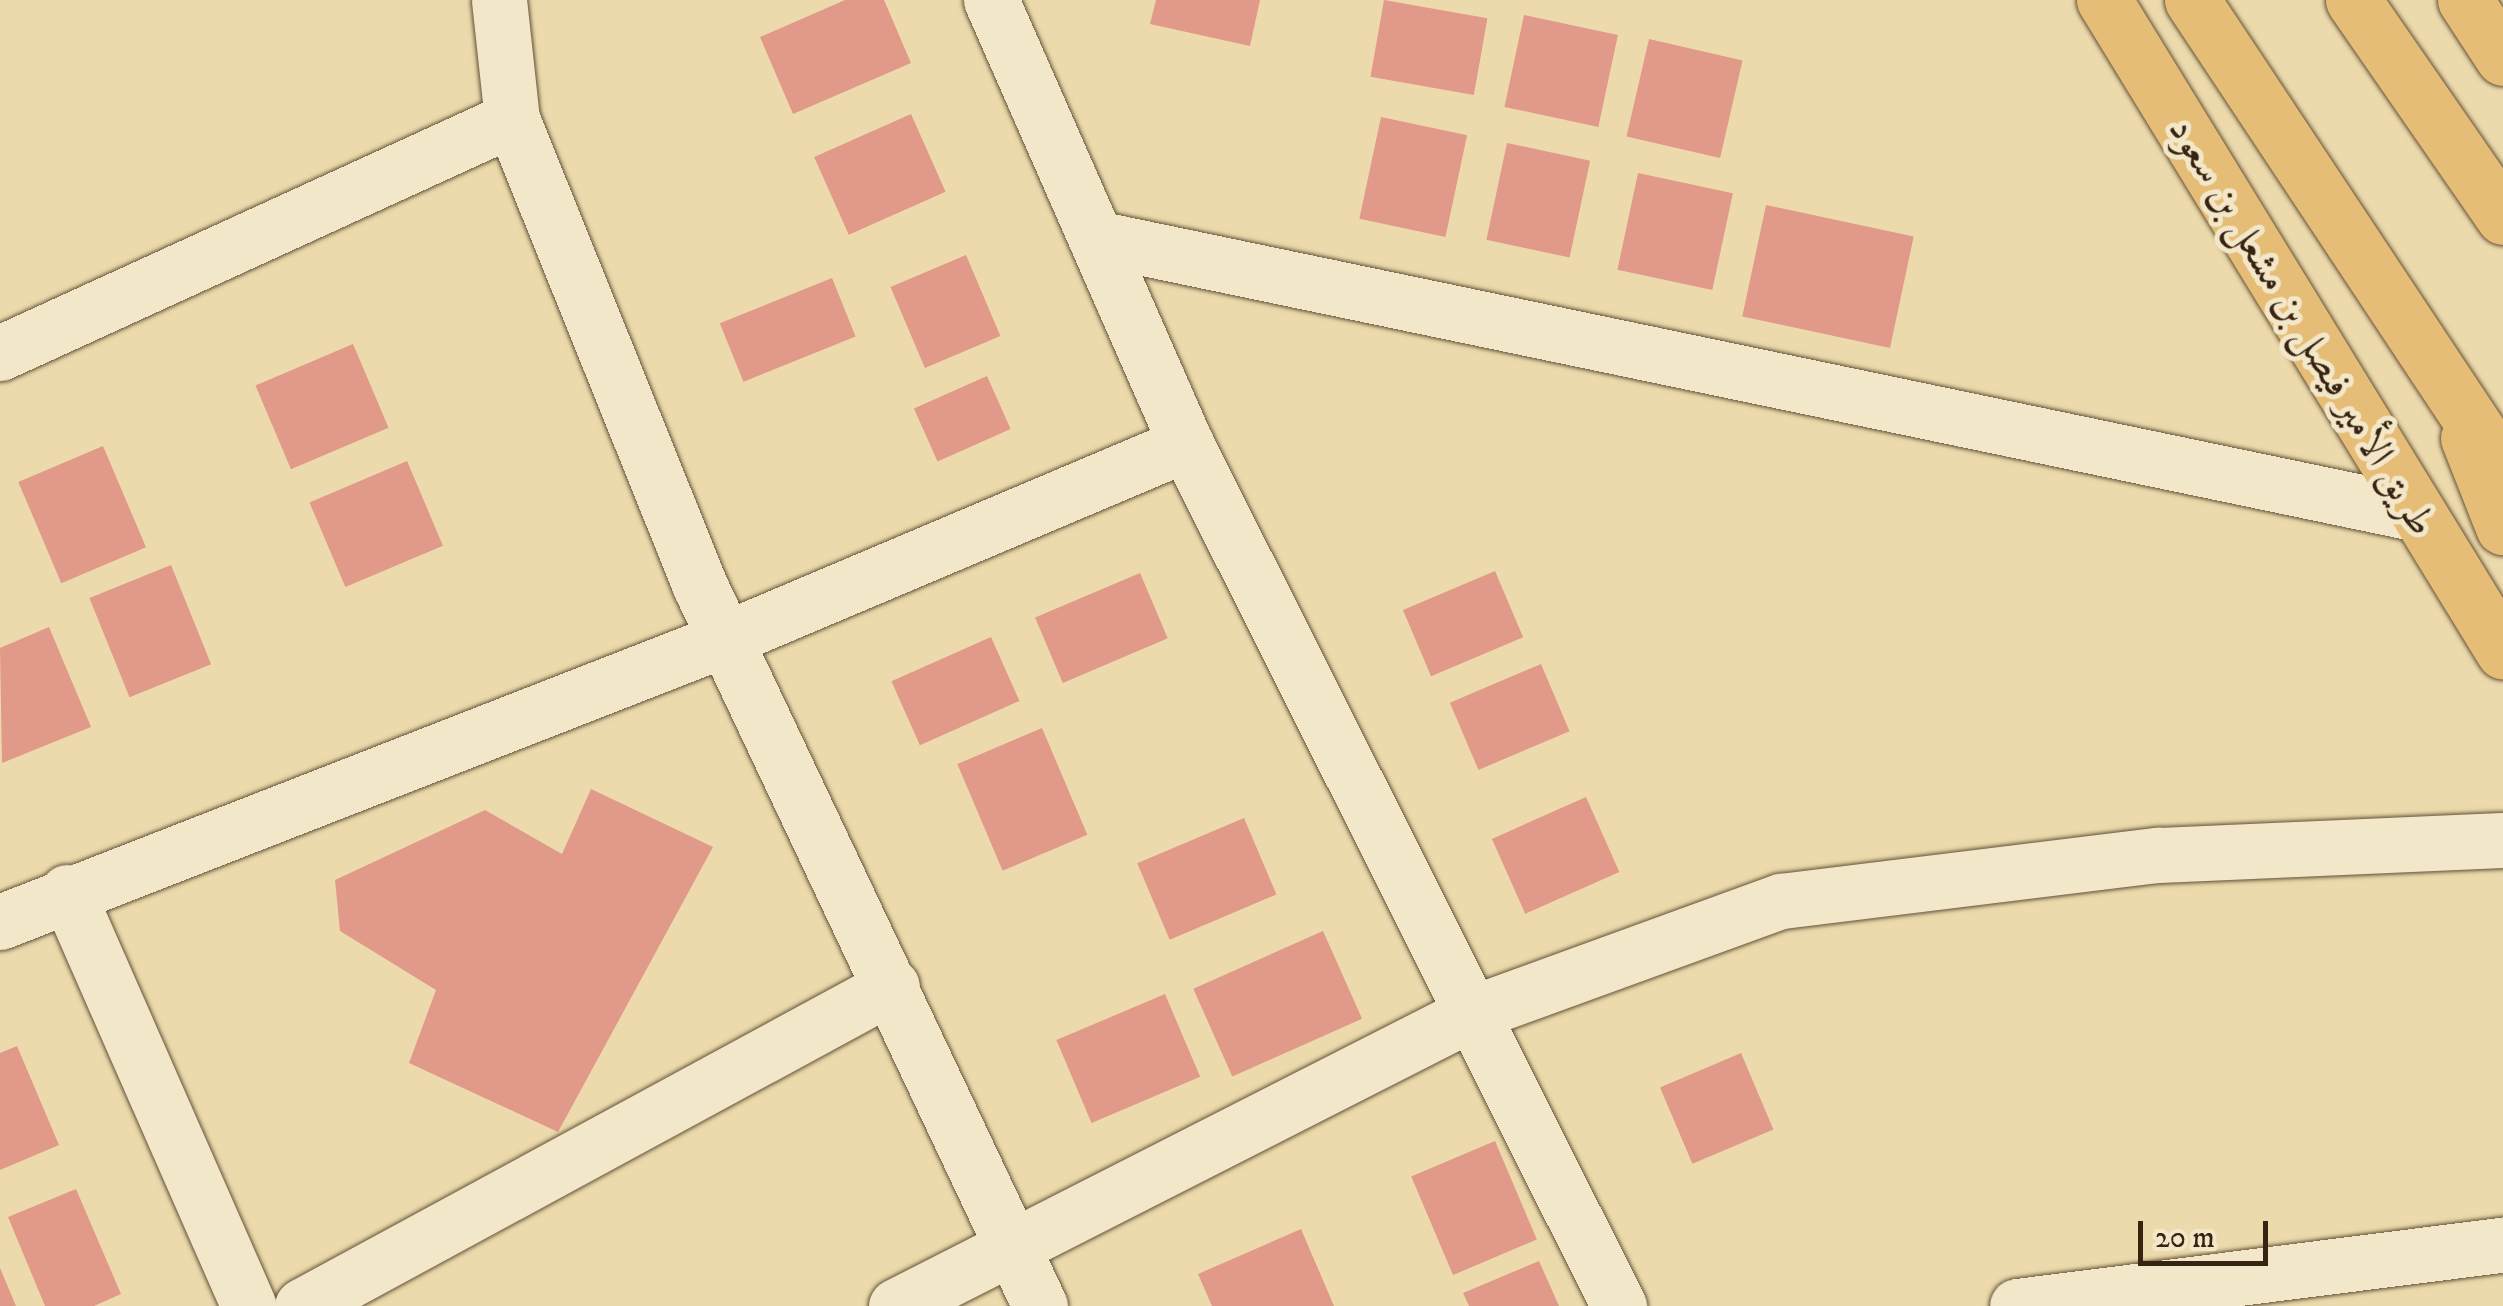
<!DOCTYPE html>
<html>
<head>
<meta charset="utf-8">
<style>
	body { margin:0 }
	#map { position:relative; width:2503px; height:1306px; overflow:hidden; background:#ecdaac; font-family:"IM FELL DW Pica",Amiri,serif }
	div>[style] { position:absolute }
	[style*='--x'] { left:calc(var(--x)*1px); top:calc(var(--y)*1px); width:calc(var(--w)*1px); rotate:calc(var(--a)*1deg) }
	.building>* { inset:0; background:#e19989; transform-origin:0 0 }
	.roads { filter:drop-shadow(0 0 2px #645138) drop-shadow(0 0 2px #645138) }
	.minor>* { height:55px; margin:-27.5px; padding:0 27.5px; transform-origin:27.5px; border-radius:27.5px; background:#f3e7c9 }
	.major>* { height:55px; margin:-27.5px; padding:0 27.5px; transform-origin:27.5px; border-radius:27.5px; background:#e6bd76 }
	span { translate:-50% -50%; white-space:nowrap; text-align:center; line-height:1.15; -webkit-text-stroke:10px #f3e7c9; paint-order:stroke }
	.street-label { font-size:40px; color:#372311 }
	.scale { position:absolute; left:2138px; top:1221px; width:130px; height:45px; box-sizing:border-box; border:5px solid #372311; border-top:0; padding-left:12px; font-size:30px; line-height:35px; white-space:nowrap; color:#372311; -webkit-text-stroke:8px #f3e7c9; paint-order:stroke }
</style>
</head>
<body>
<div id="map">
	<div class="building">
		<div style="clip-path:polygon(845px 0,884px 0,911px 63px,793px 114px,760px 37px)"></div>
		<div style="clip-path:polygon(1156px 0,1260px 0,1250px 46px,1150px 24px)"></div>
		<div style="left:1384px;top:0;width:105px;height:78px;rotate:10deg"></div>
		<div style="left:1524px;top:15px;width:96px;height:94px;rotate:12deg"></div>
		<div style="left:1649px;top:39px;width:96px;height:100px;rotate:13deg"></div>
		<div style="left:911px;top:114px;width:85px;height:106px;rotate:66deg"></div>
		<div style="left:1381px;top:117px;width:88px;height:104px;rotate:12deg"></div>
		<div style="left:1507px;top:143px;width:85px;height:99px;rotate:12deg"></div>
		<div style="left:1638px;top:173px;width:97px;height:99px;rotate:12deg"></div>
		<div style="left:1766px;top:205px;width:151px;height:114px;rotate:12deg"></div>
		<div style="left:966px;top:255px;width:88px;height:82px;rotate:67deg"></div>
		<div style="left:832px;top:278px;width:63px;height:121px;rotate:68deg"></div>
		<div style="left:353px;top:344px;width:91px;height:106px;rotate:67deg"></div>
		<div style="left:987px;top:376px;width:58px;height:80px;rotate:66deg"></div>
		<div style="left:103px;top:446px;width:110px;height:92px;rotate:67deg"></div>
		<div style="left:407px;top:461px;width:92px;height:106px;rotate:67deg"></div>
		<div style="left:171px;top:565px;width:107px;height:88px;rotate:68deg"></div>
		<div style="left:1495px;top:571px;width:72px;height:100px;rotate:67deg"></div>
		<div style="left:1140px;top:573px;width:71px;height:114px;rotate:67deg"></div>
		<div style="clip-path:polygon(49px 627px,91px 727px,2px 763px,0 648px)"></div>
		<div style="left:991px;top:637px;width:70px;height:109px;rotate:66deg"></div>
		<div style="left:1541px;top:664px;width:73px;height:99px;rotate:67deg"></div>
		<div style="left:1042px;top:728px;width:116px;height:92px;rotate:67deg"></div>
		<div style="clip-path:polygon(591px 789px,713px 847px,558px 1132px,409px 1063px,436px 990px,340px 931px,335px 880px,485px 810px,562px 854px)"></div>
		<div style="left:1586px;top:797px;width:82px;height:103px;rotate:66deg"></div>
		<div style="left:1244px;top:818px;width:83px;height:116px;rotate:67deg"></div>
		<div style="left:1323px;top:931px;width:96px;height:142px;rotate:66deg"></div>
		<div style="left:1165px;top:994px;width:90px;height:118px;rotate:67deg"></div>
		<div style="clip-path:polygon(17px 1046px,59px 1145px,0 1170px,0 1053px)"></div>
		<div style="left:1741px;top:1053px;width:83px;height:88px;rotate:67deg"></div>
		<div style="left:1495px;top:1141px;width:107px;height:91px;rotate:67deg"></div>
		<div style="clip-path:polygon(76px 1189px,121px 1294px,94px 1306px,45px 1306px,8px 1217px)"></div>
		<div style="clip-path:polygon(1301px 1229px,1334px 1306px,1212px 1306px,1198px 1274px)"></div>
		<div style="clip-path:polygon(1539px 1261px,1559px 1306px,1469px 1306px,1463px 1293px)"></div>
		<div style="clip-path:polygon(0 1268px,16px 1306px,0 1306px)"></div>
	</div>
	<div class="roads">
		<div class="minor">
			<div style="--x:499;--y:0;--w:120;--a:83.8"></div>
			<div style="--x:512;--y:119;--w:503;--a:68.07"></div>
			<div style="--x:700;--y:586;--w:796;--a:64.72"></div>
			<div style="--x:991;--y:0;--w:485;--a:66.3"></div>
			<div style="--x:1186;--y:444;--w:965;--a:63.33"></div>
			<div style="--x:1096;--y:238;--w:1341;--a:11.79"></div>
			<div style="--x:0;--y:353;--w:563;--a:-24.56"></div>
			<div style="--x:67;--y:892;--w:452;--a:66.3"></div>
			<div style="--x:0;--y:922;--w:778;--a:-21.32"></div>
			<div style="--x:725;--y:639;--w:501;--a:-22.93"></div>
			<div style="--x:302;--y:1306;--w:671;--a:-28.47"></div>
			<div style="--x:896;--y:1306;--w:644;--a:-26.96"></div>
			<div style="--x:1470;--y:1014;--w:331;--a:-20"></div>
			<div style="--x:1781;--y:901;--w:380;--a:-7"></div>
			<div style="--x:2158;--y:855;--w:345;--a:-2.5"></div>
			<div style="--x:2017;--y:1306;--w:490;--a:-7.2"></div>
		</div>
		<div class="major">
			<div style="--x:2104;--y:0;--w:764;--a:58.5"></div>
			<div style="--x:2192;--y:0;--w:563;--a:56.45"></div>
			<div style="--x:2353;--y:0;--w:264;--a:55.3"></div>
			<div style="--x:2465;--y:0;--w:69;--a:56.8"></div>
			<div style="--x:2468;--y:438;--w:96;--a:68.5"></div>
		</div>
	</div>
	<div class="street-label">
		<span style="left:2301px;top:327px;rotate:59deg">طريق الأمير فيصل بن مشعل بن سعود</span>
	</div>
	<div class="scale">20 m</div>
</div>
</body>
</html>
